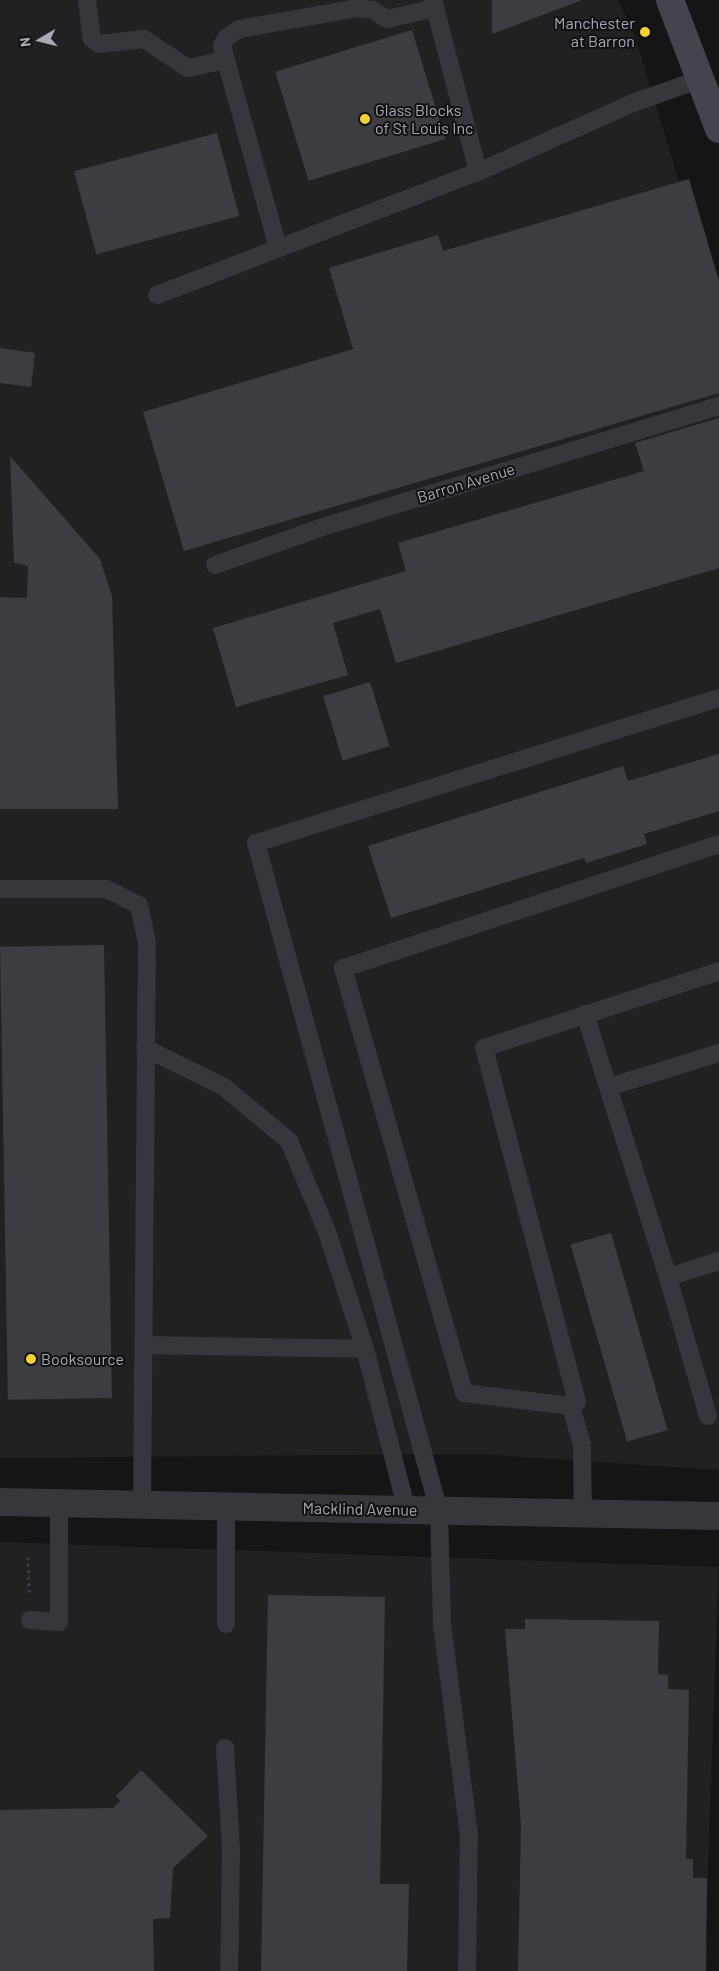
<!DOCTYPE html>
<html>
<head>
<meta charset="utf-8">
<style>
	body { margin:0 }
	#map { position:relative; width:719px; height:1971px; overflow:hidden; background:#151517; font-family:Barlow,sans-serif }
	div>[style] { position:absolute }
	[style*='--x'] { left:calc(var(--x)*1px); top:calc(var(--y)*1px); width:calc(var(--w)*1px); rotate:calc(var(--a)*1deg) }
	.built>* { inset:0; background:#212124; transform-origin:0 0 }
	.building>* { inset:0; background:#3c3d41; transform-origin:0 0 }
	.path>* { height:3px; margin-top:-1.5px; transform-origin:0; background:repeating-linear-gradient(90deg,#3c3d43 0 2.5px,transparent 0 6.5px) }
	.service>* { height:18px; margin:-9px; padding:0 9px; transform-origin:9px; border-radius:9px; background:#36363c }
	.tertiary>* { height:28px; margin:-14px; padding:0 14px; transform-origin:14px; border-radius:14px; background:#36363c }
	.secondary>* { height:28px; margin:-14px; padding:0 14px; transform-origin:14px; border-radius:14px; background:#44454c }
	.dots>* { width:14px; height:14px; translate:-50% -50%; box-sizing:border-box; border:2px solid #101012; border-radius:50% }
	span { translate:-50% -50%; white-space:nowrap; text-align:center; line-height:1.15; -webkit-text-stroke:4px #101012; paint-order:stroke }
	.poi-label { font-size:16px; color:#a7a9b7 }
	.right { translate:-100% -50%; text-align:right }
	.left { translate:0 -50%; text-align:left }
	.street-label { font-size:16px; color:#a7a9b7 }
	.north { position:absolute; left:15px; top:15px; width:50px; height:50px; -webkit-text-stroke:4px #101012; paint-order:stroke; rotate:262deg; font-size:14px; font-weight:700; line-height:20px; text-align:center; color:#a7a9b7 }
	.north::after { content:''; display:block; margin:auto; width:18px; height:22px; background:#a7a9b7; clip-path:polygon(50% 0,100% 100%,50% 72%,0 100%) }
</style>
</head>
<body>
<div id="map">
	<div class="built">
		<div style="clip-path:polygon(0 0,618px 0,634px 34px,719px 312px,719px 1470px,478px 1454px,0 1458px)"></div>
		<div style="left:0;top:1542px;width:719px;height:429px;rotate:2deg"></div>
	</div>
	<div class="building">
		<div style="clip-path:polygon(492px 0,582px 0,492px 34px)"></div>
		<div style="left:412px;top:30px;width:114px;height:143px;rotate:73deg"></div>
		<div style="left:217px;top:133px;width:86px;height:148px;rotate:75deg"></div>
		<div style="clip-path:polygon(689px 179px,719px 281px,719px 393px,184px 551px,143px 412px,353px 349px,329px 268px,438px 235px,443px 251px)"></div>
		<div style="clip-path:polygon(0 348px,35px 353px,31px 387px,0 383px)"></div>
		<div style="clip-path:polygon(719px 418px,719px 568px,396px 663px,380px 609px,333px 623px,348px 675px,236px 707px,213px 628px,406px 571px,398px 543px,644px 471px,635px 443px)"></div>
		<div style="clip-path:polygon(10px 456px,100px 559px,112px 596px,118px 809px,0 809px,0 597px,27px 598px,28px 566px,14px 563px)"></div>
		<div style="left:370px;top:682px;width:67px;height:49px;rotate:73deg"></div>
		<div style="clip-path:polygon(719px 754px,719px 811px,644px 834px,647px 844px,586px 863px,584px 858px,391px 918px,368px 846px,623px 766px,628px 781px)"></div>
		<div style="left:104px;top:945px;width:453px;height:104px;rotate:89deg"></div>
		<div style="left:611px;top:1233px;width:205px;height:42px;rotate:74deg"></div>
		<div style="clip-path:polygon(268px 1595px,385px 1597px,380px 1884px,409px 1884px,407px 1971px,261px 1971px)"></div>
		<div style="clip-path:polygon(525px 1619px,659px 1621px,658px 1674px,668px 1675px,668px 1689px,689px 1690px,686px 1859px,693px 1859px,693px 1878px,707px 1878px,706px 1971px,518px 1971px,521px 1825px,505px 1629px,525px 1629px)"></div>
		<div style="clip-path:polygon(141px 1770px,208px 1836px,173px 1868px,170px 1918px,153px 1919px,154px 1971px,0 1971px,0 1810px,113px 1808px,120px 1801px,116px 1796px)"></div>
	</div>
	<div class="path">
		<div style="--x:28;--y:1557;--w:38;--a:88"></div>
	</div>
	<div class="service">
		<div style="--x:87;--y:0;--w:39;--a:83"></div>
		<div style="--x:92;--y:39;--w:9;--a:32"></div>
		<div style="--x:100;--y:44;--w:44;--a:-6.5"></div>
		<div style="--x:144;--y:39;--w:53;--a:33.4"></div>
		<div style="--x:188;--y:68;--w:39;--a:-12"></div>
		<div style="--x:433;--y:0;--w:178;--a:75.3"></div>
		<div style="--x:278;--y:248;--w:210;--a:-105.5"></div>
		<div style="--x:222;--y:46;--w:9;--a:-63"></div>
		<div style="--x:226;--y:38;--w:16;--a:-35"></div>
		<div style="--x:239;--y:29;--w:121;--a:-10"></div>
		<div style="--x:358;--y:8;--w:15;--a:8"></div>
		<div style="--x:373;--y:10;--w:17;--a:33"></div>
		<div style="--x:387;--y:19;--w:50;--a:-12.7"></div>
		<div style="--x:157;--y:295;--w:344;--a:-21"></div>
		<div style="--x:478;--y:172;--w:170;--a:-24"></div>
		<div style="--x:633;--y:103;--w:72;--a:-19.4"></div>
		<div style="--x:215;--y:565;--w:118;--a:-19.4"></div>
		<div style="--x:326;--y:526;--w:411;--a:-17"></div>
		<div style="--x:719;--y:844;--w:396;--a:161.7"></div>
		<div style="--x:343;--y:968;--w:442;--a:74.1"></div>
		<div style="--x:464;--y:1393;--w:108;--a:6.9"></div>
		<div style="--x:571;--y:1406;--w:7;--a:-34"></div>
		<div style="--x:577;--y:1402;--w:366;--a:-104.7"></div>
		<div style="--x:484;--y:1048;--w:247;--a:-18.1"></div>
		<div style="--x:0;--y:889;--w:107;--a:0"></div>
		<div style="--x:107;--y:889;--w:36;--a:27"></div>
		<div style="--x:139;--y:905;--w:39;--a:78"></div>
		<div style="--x:147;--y:943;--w:562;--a:90.51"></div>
		<div style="--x:585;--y:1014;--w:276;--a:72.5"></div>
		<div style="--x:145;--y:1048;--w:88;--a:26.3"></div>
		<div style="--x:224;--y:1087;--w:85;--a:39.7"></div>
		<div style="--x:289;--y:1141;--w:99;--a:67.3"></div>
		<div style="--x:327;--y:1232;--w:123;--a:72"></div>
		<div style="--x:365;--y:1349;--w:166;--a:75.4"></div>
		<div style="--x:609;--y:1087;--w:115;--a:-17.2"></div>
		<div style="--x:146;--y:1345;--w:219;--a:1"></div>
		<div style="--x:571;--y:1406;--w:41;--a:74.2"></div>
		<div style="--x:582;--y:1445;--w:68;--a:89.2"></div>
		<div style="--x:708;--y:1416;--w:145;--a:-106.1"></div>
		<div style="--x:668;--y:1277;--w:53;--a:-17.4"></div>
		<div style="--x:226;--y:1506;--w:118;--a:90"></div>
		<div style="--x:30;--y:1620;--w:29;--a:4"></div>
		<div style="--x:59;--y:1622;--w:119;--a:-90"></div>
		<div style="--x:225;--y:1748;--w:101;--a:86.6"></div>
		<div style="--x:231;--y:1849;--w:122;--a:90.9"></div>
		<div style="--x:467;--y:1971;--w:136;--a:-89.2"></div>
		<div style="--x:469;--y:1835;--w:212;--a:-97.3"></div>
		<div style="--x:442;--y:1625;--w:114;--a:-91.5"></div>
		<div style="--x:439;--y:1511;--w:693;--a:-105.32"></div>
		<div style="--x:256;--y:843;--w:485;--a:-17.4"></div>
	</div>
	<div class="tertiary">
		<div style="--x:0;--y:1502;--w:719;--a:1.12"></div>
	</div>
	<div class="secondary">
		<div style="--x:670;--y:0;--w:138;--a:69.2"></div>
	</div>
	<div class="dots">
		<div style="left:645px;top:32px;background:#f5d12f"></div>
		<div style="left:365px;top:119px;background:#f5d12f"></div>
		<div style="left:31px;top:1359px;background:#f5d12f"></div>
	</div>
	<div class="poi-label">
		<span class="right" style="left:635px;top:32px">Manchester<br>at Barron</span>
		<span class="left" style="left:375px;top:119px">Glass Blocks<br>of St Louis Inc</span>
		<span class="left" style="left:41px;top:1359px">Booksource</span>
	</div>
	<div class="street-label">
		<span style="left:466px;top:483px;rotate:-17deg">Barron Avenue</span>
		<span style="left:360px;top:1509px;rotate:1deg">Macklind Avenue</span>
	</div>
	<div class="north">N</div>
</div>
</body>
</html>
